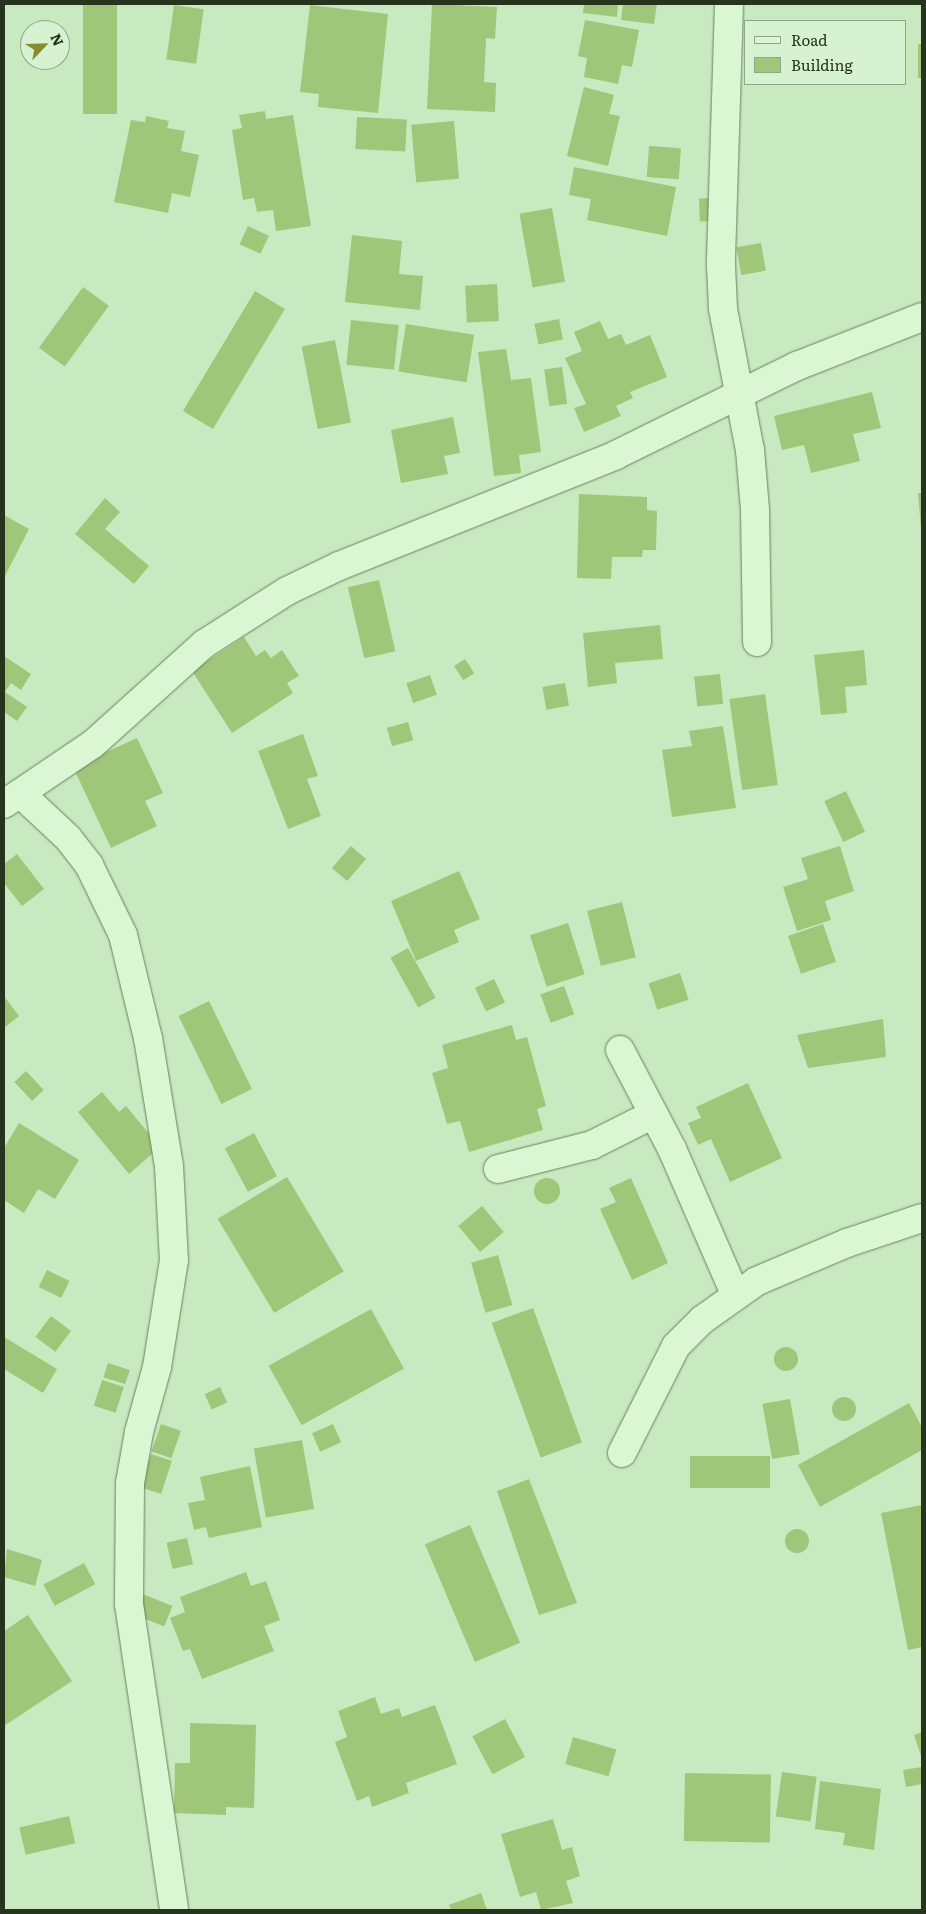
<!DOCTYPE html>
<html>
<head>
<meta charset="utf-8">
<style>
	body { margin:0 }
	#map { position:relative; width:926px; height:1914px; overflow:hidden; background:#c9eac1; font-family:Literata,serif }
	div>[style] { position:absolute }
	[style*='--x'] { left:calc(var(--x)*1px); top:calc(var(--y)*1px); width:calc(var(--w)*1px); rotate:calc(var(--a)*1deg) }
	.building>* { inset:0; background:#9fc679; transform-origin:0 0 }
	.round { border-radius:50% }
	.roads { filter:drop-shadow(0 0 1px #69825a) drop-shadow(0 0 1px #69825a) }
	.minor>* { height:28px; margin:-14px; padding:0 14px; transform-origin:14px; border-radius:14px; background:#daf6d3 }
	span { translate:-50% -50%; white-space:nowrap; text-align:center; line-height:1.15; -webkit-text-stroke:4px #d6f2d0; paint-order:stroke }
	.frame { position:absolute; inset:0; border:5px solid #26331d; pointer-events:none }
	.legend { position:absolute; left:744px; top:20px; width:162px; height:65px; box-sizing:border-box; background:#d6f2d0; border:1px solid #90a688; margin:0; padding:6px 9px; list-style:none; font-size:15px; color:#26331d }
	.legend li { display:flex; align-items:center; gap:10px; height:25px }
	.legend b { width:25px; border:1px solid #90a688 }
	.north { position:absolute; left:20px; top:20px; width:50px; height:50px; box-sizing:border-box; background:#d6f2d0; border:1px solid #90a688; border-radius:50%; rotate:66deg; font-size:14px; font-weight:700; line-height:20px; text-align:center; color:#26331d }
	.north::after { content:''; display:block; margin:auto; width:18px; height:22px; background:#858d2e; clip-path:polygon(50% 0,100% 100%,50% 72%,0 100%) }
</style>
</head>
<body>
<div id="map">
	<div class="building">
		<div style="left:83px;top:4px;width:34px;height:110px"></div>
		<div style="clip-path:polygon(432px 4px,497px 7px,495px 39px,486px 38px,484px 82px,496px 83px,495px 112px,427px 109px)"></div>
		<div style="clip-path:polygon(584px 4px,618px 4px,617px 17px,583px 13px)"></div>
		<div style="clip-path:polygon(623px 4px,657px 4px,654px 24px,621px 20px)"></div>
		<div style="left:174px;top:5px;width:30px;height:55px;rotate:8deg"></div>
		<div style="clip-path:polygon(310px 5px,388px 14px,378px 113px,318px 107px,319px 94px,300px 92px)"></div>
		<div style="clip-path:polygon(585px 20px,639px 30px,632px 67px,622px 65px,618px 84px,584px 77px,587px 58px,578px 56px)"></div>
		<div style="left:918px;top:44px;width:4px;height:34px"></div>
		<div style="clip-path:polygon(584px 87px,614px 95px,609px 114px,620px 116px,608px 166px,567px 156px)"></div>
		<div style="clip-path:polygon(265px 111px,266px 119px,293px 115px,311px 226px,276px 231px,273px 210px,257px 212px,254px 198px,243px 200px,232px 130px,242px 128px,239px 115px)"></div>
		<div style="clip-path:polygon(146px 116px,169px 121px,167px 128px,185px 131px,181px 151px,199px 155px,190px 197px,172px 193px,168px 213px,114px 202px,131px 120px,145px 122px)"></div>
		<div style="left:357px;top:117px;width:50px;height:32px;rotate:3deg"></div>
		<div style="left:454px;top:121px;width:58px;height:43px;rotate:85deg"></div>
		<div style="left:649px;top:146px;width:32px;height:31px;rotate:4deg"></div>
		<div style="clip-path:polygon(574px 167px,676px 187px,667px 236px,587px 220px,591px 199px,569px 195px)"></div>
		<div style="left:713px;top:198px;width:23px;height:14px;rotate:88deg"></div>
		<div style="left:552px;top:208px;width:75px;height:33px;rotate:80deg"></div>
		<div style="left:248px;top:226px;width:23px;height:20px;rotate:25deg"></div>
		<div style="clip-path:polygon(352px 235px,402px 241px,399px 274px,423px 276px,420px 310px,345px 302px)"></div>
		<div style="left:761px;top:243px;width:28px;height:25px;rotate:80deg"></div>
		<div style="left:497px;top:284px;width:37px;height:32px;rotate:87deg"></div>
		<div style="left:83px;top:287px;width:32px;height:75px;rotate:36deg"></div>
		<div style="left:255px;top:291px;width:35px;height:140px;rotate:31deg"></div>
		<div style="left:559px;top:319px;width:21px;height:25px;rotate:79deg"></div>
		<div style="left:351px;top:320px;width:48px;height:45px;rotate:6deg"></div>
		<div style="clip-path:polygon(600px 321px,608px 339px,621px 334px,626px 345px,650px 335px,667px 377px,630px 392px,633px 398px,616px 406px,621px 416px,584px 432px,574px 408px,586px 404px,565px 358px,582px 351px,574px 332px)"></div>
		<div style="left:406px;top:324px;width:69px;height:48px;rotate:9deg"></div>
		<div style="left:335px;top:340px;width:84px;height:34px;rotate:79deg"></div>
		<div style="clip-path:polygon(506px 349px,511px 380px,531px 378px,541px 452px,519px 455px,521px 473px,494px 476px,478px 352px)"></div>
		<div style="left:562px;top:367px;width:37px;height:18px;rotate:82deg"></div>
		<div style="clip-path:polygon(872px 392px,881px 428px,853px 434px,860px 461px,811px 473px,804px 445px,782px 450px,774px 416px)"></div>
		<div style="clip-path:polygon(453px 417px,460px 453px,444px 456px,448px 474px,401px 483px,391px 430px)"></div>
		<div style="clip-path:polygon(918px 493px,922px 493px,922px 528px,921px 528px)"></div>
		<div style="clip-path:polygon(579px 494px,647px 497px,647px 510px,657px 511px,656px 550px,643px 550px,642px 557px,612px 557px,611px 579px,577px 578px)"></div>
		<div style="clip-path:polygon(105px 498px,120px 512px,105px 529px,149px 566px,134px 584px,75px 534px)"></div>
		<div style="clip-path:polygon(4px 515px,29px 529px,4px 578px)"></div>
		<div style="left:379px;top:580px;width:73px;height:32px;rotate:77deg"></div>
		<div style="clip-path:polygon(660px 625px,663px 659px,615px 663px,617px 683px,588px 687px,583px 633px)"></div>
		<div style="clip-path:polygon(244px 637px,256px 656px,265px 650px,271px 658px,282px 650px,299px 676px,287px 683px,293px 693px,232px 733px,192px 671px)"></div>
		<div style="clip-path:polygon(864px 650px,867px 685px,845px 687px,847px 713px,821px 715px,814px 655px)"></div>
		<div style="clip-path:polygon(4px 656px,31px 674px,21px 690px,11px 683px,5px 692px,27px 707px,17px 721px,4px 712px)"></div>
		<div style="left:465px;top:659px;width:17px;height:13px;rotate:57deg"></div>
		<div style="left:720px;top:674px;width:30px;height:26px;rotate:84deg"></div>
		<div style="left:430px;top:675px;width:21px;height:25px;rotate:71deg"></div>
		<div style="left:565px;top:683px;width:23px;height:23px;rotate:80deg"></div>
		<div style="left:765px;top:694px;width:92px;height:36px;rotate:82deg"></div>
		<div style="left:408px;top:722px;width:19px;height:22px;rotate:74deg"></div>
		<div style="clip-path:polygon(723px 726px,736px 808px,672px 817px,662px 750px,692px 746px,689px 731px)"></div>
		<div style="clip-path:polygon(303px 734px,318px 776px,307px 779px,321px 816px,288px 829px,258px 751px)"></div>
		<div style="clip-path:polygon(137px 738px,163px 793px,145px 801px,157px 826px,111px 848px,73px 767px)"></div>
		<div style="left:846px;top:791px;width:45px;height:24px;rotate:65deg"></div>
		<div style="left:351px;top:846px;width:20px;height:29px;rotate:41deg"></div>
		<div style="clip-path:polygon(840px 846px,854px 891px,825px 901px,831px 920px,797px 931px,783px 887px,808px 879px,801px 858px)"></div>
		<div style="clip-path:polygon(17px 854px,44px 889px,22px 906px,4px 883px,4px 864px)"></div>
		<div style="clip-path:polygon(459px 871px,480px 919px,454px 930px,459px 942px,416px 961px,391px 901px)"></div>
		<div style="left:622px;top:902px;width:57px;height:36px;rotate:76deg"></div>
		<div style="left:568px;top:923px;width:54px;height:40px;rotate:72deg"></div>
		<div style="left:823px;top:924px;width:40px;height:37px;rotate:71deg"></div>
		<div style="left:408px;top:948px;width:57px;height:20px;rotate:61deg"></div>
		<div style="left:680px;top:973px;width:28px;height:33px;rotate:72deg"></div>
		<div style="left:494px;top:979px;width:26px;height:21px;rotate:65deg"></div>
		<div style="left:564px;top:986px;width:30px;height:25px;rotate:70deg"></div>
		<div style="clip-path:polygon(4px 996px,19px 1016px,4px 1028px)"></div>
		<div style="left:209px;top:1001px;width:98px;height:34px;rotate:64deg"></div>
		<div style="clip-path:polygon(883px 1019px,886px 1057px,808px 1068px,797px 1035px)"></div>
		<div style="clip-path:polygon(512px 1025px,516px 1040px,527px 1037px,546px 1106px,537px 1109px,543px 1130px,469px 1152px,460px 1121px,447px 1124px,432px 1073px,448px 1068px,442px 1045px)"></div>
		<div style="left:26px;top:1071px;width:26px;height:16px;rotate:47deg"></div>
		<div style="clip-path:polygon(748px 1083px,782px 1158px,730px 1182px,711px 1139px,698px 1145px,688px 1123px,701px 1118px,696px 1107px)"></div>
		<div style="clip-path:polygon(102px 1092px,119px 1112px,126px 1106px,160px 1147px,129px 1174px,78px 1112px)"></div>
		<div style="clip-path:polygon(19px 1123px,79px 1160px,55px 1199px,38px 1189px,24px 1213px,4px 1200px,4px 1148px)"></div>
		<div style="left:254px;top:1133px;width:49px;height:33px;rotate:62deg"></div>
		<div style="left:287px;top:1177px;width:110px;height:81px;rotate:59deg"></div>
		<div style="clip-path:polygon(631px 1178px,668px 1263px,632px 1280px,600px 1209px,616px 1202px,609px 1188px)"></div>
		<div class="round" style="left:534px;top:1178px;width:26px;height:26px"></div>
		<div style="left:482px;top:1206px;width:34px;height:31px;rotate:50deg"></div>
		<div style="left:498px;top:1255px;width:52px;height:28px;rotate:74deg"></div>
		<div style="left:47px;top:1270px;width:25px;height:19px;rotate:26deg"></div>
		<div style="left:533px;top:1308px;width:143px;height:44px;rotate:70deg"></div>
		<div style="left:371px;top:1309px;width:68px;height:117px;rotate:61deg"></div>
		<div style="left:51px;top:1316px;width:25px;height:26px;rotate:37deg"></div>
		<div style="clip-path:polygon(4px 1337px,57px 1369px,43px 1393px,4px 1369px)"></div>
		<div class="round" style="left:774px;top:1347px;width:24px;height:24px"></div>
		<div style="left:108px;top:1363px;width:23px;height:15px;rotate:18deg"></div>
		<div style="left:102px;top:1380px;width:23px;height:27px;rotate:18deg"></div>
		<div style="left:220px;top:1387px;width:17px;height:17px;rotate:65deg"></div>
		<div class="round" style="left:832px;top:1397px;width:24px;height:24px"></div>
		<div style="left:790px;top:1399px;width:56px;height:28px;rotate:80deg"></div>
		<div style="clip-path:polygon(909px 1403px,922px 1427px,922px 1450px,820px 1507px,798px 1465px)"></div>
		<div style="left:161px;top:1424px;width:21px;height:29px;rotate:19deg"></div>
		<div style="left:333px;top:1424px;width:20px;height:23px;rotate:66deg"></div>
		<div style="left:302px;top:1440px;width:70px;height:49px;rotate:80deg"></div>
		<div style="left:151px;top:1454px;width:22px;height:35px;rotate:18deg"></div>
		<div style="left:690px;top:1456px;width:80px;height:32px"></div>
		<div style="clip-path:polygon(250px 1466px,262px 1527px,209px 1538px,206px 1527px,194px 1530px,188px 1503px,205px 1500px,200px 1477px)"></div>
		<div style="clip-path:polygon(529px 1479px,577px 1603px,539px 1615px,497px 1491px)"></div>
		<div style="clip-path:polygon(922px 1505px,922px 1647px,908px 1650px,881px 1513px)"></div>
		<div style="left:470px;top:1525px;width:128px;height:49px;rotate:67deg"></div>
		<div class="round" style="left:785px;top:1529px;width:24px;height:24px"></div>
		<div style="left:187px;top:1538px;width:27px;height:21px;rotate:77deg"></div>
		<div style="clip-path:polygon(7px 1549px,42px 1560px,35px 1586px,4px 1577px)"></div>
		<div style="left:84px;top:1563px;width:24px;height:46px;rotate:62deg"></div>
		<div style="clip-path:polygon(246px 1572px,251px 1586px,266px 1581px,280px 1620px,264px 1626px,274px 1651px,202px 1679px,190px 1649px,183px 1651px,170px 1618px,185px 1612px,180px 1597px)"></div>
		<div style="left:140px;top:1593px;width:35px;height:22px;rotate:22deg"></div>
		<div style="clip-path:polygon(28px 1615px,72px 1681px,4px 1726px,4px 1631px)"></div>
		<div style="clip-path:polygon(375px 1697px,381px 1714px,399px 1708px,402px 1717px,435px 1705px,457px 1764px,406px 1783px,409px 1793px,372px 1807px,369px 1796px,357px 1801px,335px 1742px,347px 1737px,338px 1711px)"></div>
		<div style="left:505px;top:1719px;width:43px;height:37px;rotate:62deg"></div>
		<div style="clip-path:polygon(190px 1723px,256px 1725px,254px 1808px,226px 1807px,226px 1815px,174px 1813px,175px 1763px,190px 1763px)"></div>
		<div style="clip-path:polygon(922px 1732px,922px 1759px,914px 1735px)"></div>
		<div style="left:573px;top:1737px;width:45px;height:28px;rotate:16deg"></div>
		<div style="clip-path:polygon(922px 1767px,922px 1784px,906px 1787px,903px 1770px)"></div>
		<div style="left:782px;top:1772px;width:35px;height:45px;rotate:8deg"></div>
		<div style="left:685px;top:1773px;width:86px;height:68px;rotate:1deg"></div>
		<div style="clip-path:polygon(820px 1781px,881px 1789px,874px 1850px,843px 1845px,845px 1833px,815px 1829px)"></div>
		<div style="left:69px;top:1816px;width:28px;height:51px;rotate:77deg"></div>
		<div style="clip-path:polygon(553px 1819px,562px 1850px,572px 1847px,580px 1876px,566px 1881px,573px 1903px,541px 1910px,536px 1892px,520px 1897px,501px 1834px)"></div>
		<div style="clip-path:polygon(481px 1893px,487px 1910px,451px 1910px,449px 1905px)"></div>
	</div>
	<div class="roads">
		<div class="minor">
			<div style="--x:729;--y:4;--w:261;--a:91.8"></div>
			<div style="--x:721;--y:265;--w:44;--a:87.4"></div>
			<div style="--x:723;--y:309;--w:144;--a:79.2"></div>
			<div style="--x:750;--y:450;--w:60;--a:85.2"></div>
			<div style="--x:755;--y:510;--w:132;--a:89.1"></div>
			<div style="--x:22;--y:795;--w:63;--a:43.1"></div>
			<div style="--x:68;--y:838;--w:34;--a:52"></div>
			<div style="--x:89;--y:865;--w:78;--a:64.1"></div>
			<div style="--x:123;--y:935;--w:106;--a:76.4"></div>
			<div style="--x:148;--y:1038;--w:130;--a:80.7"></div>
			<div style="--x:169;--y:1166;--w:94;--a:87"></div>
			<div style="--x:174;--y:1260;--w:108;--a:99"></div>
			<div style="--x:157;--y:1367;--w:67;--a:105.5"></div>
			<div style="--x:139;--y:1432;--w:52;--a:100"></div>
			<div style="--x:130;--y:1483;--w:121;--a:90.5"></div>
			<div style="--x:129;--y:1604;--w:309;--a:81.6"></div>
			<div style="--x:4;--y:804;--w:107;--a:-34"></div>
			<div style="--x:93;--y:744;--w:149;--a:-42"></div>
			<div style="--x:204;--y:644;--w:98;--a:-32.6"></div>
			<div style="--x:287;--y:591;--w:58;--a:-25.7"></div>
			<div style="--x:339;--y:566;--w:298;--a:-21.8"></div>
			<div style="--x:616;--y:455;--w:202;--a:-26.2"></div>
			<div style="--x:797;--y:366;--w:134;--a:-21.4"></div>
			<div style="--x:620;--y:1050;--w:112;--a:62.3"></div>
			<div style="--x:672;--y:1149;--w:158;--a:66.5"></div>
			<div style="--x:498;--y:1169;--w:97;--a:-14.3"></div>
			<div style="--x:592;--y:1145;--w:69;--a:-26.6"></div>
			<div style="--x:622;--y:1453;--w:120;--a:-63.2"></div>
			<div style="--x:676;--y:1346;--w:37;--a:-45"></div>
			<div style="--x:702;--y:1320;--w:67;--a:-35.3"></div>
			<div style="--x:757;--y:1281;--w:98;--a:-22.9"></div>
			<div style="--x:847;--y:1243;--w:79;--a:-18.4"></div>
		</div>
	</div>
	<div class="frame"></div>
	<ul class="legend">
	<li><b style="height:6px;background:#daf6d3"></b>Road</li>
	<li><b style="height:14px;background:#9fc679"></b>Building</li>
	</ul>
	<div class="north">N</div>
</div>
</body>
</html>
